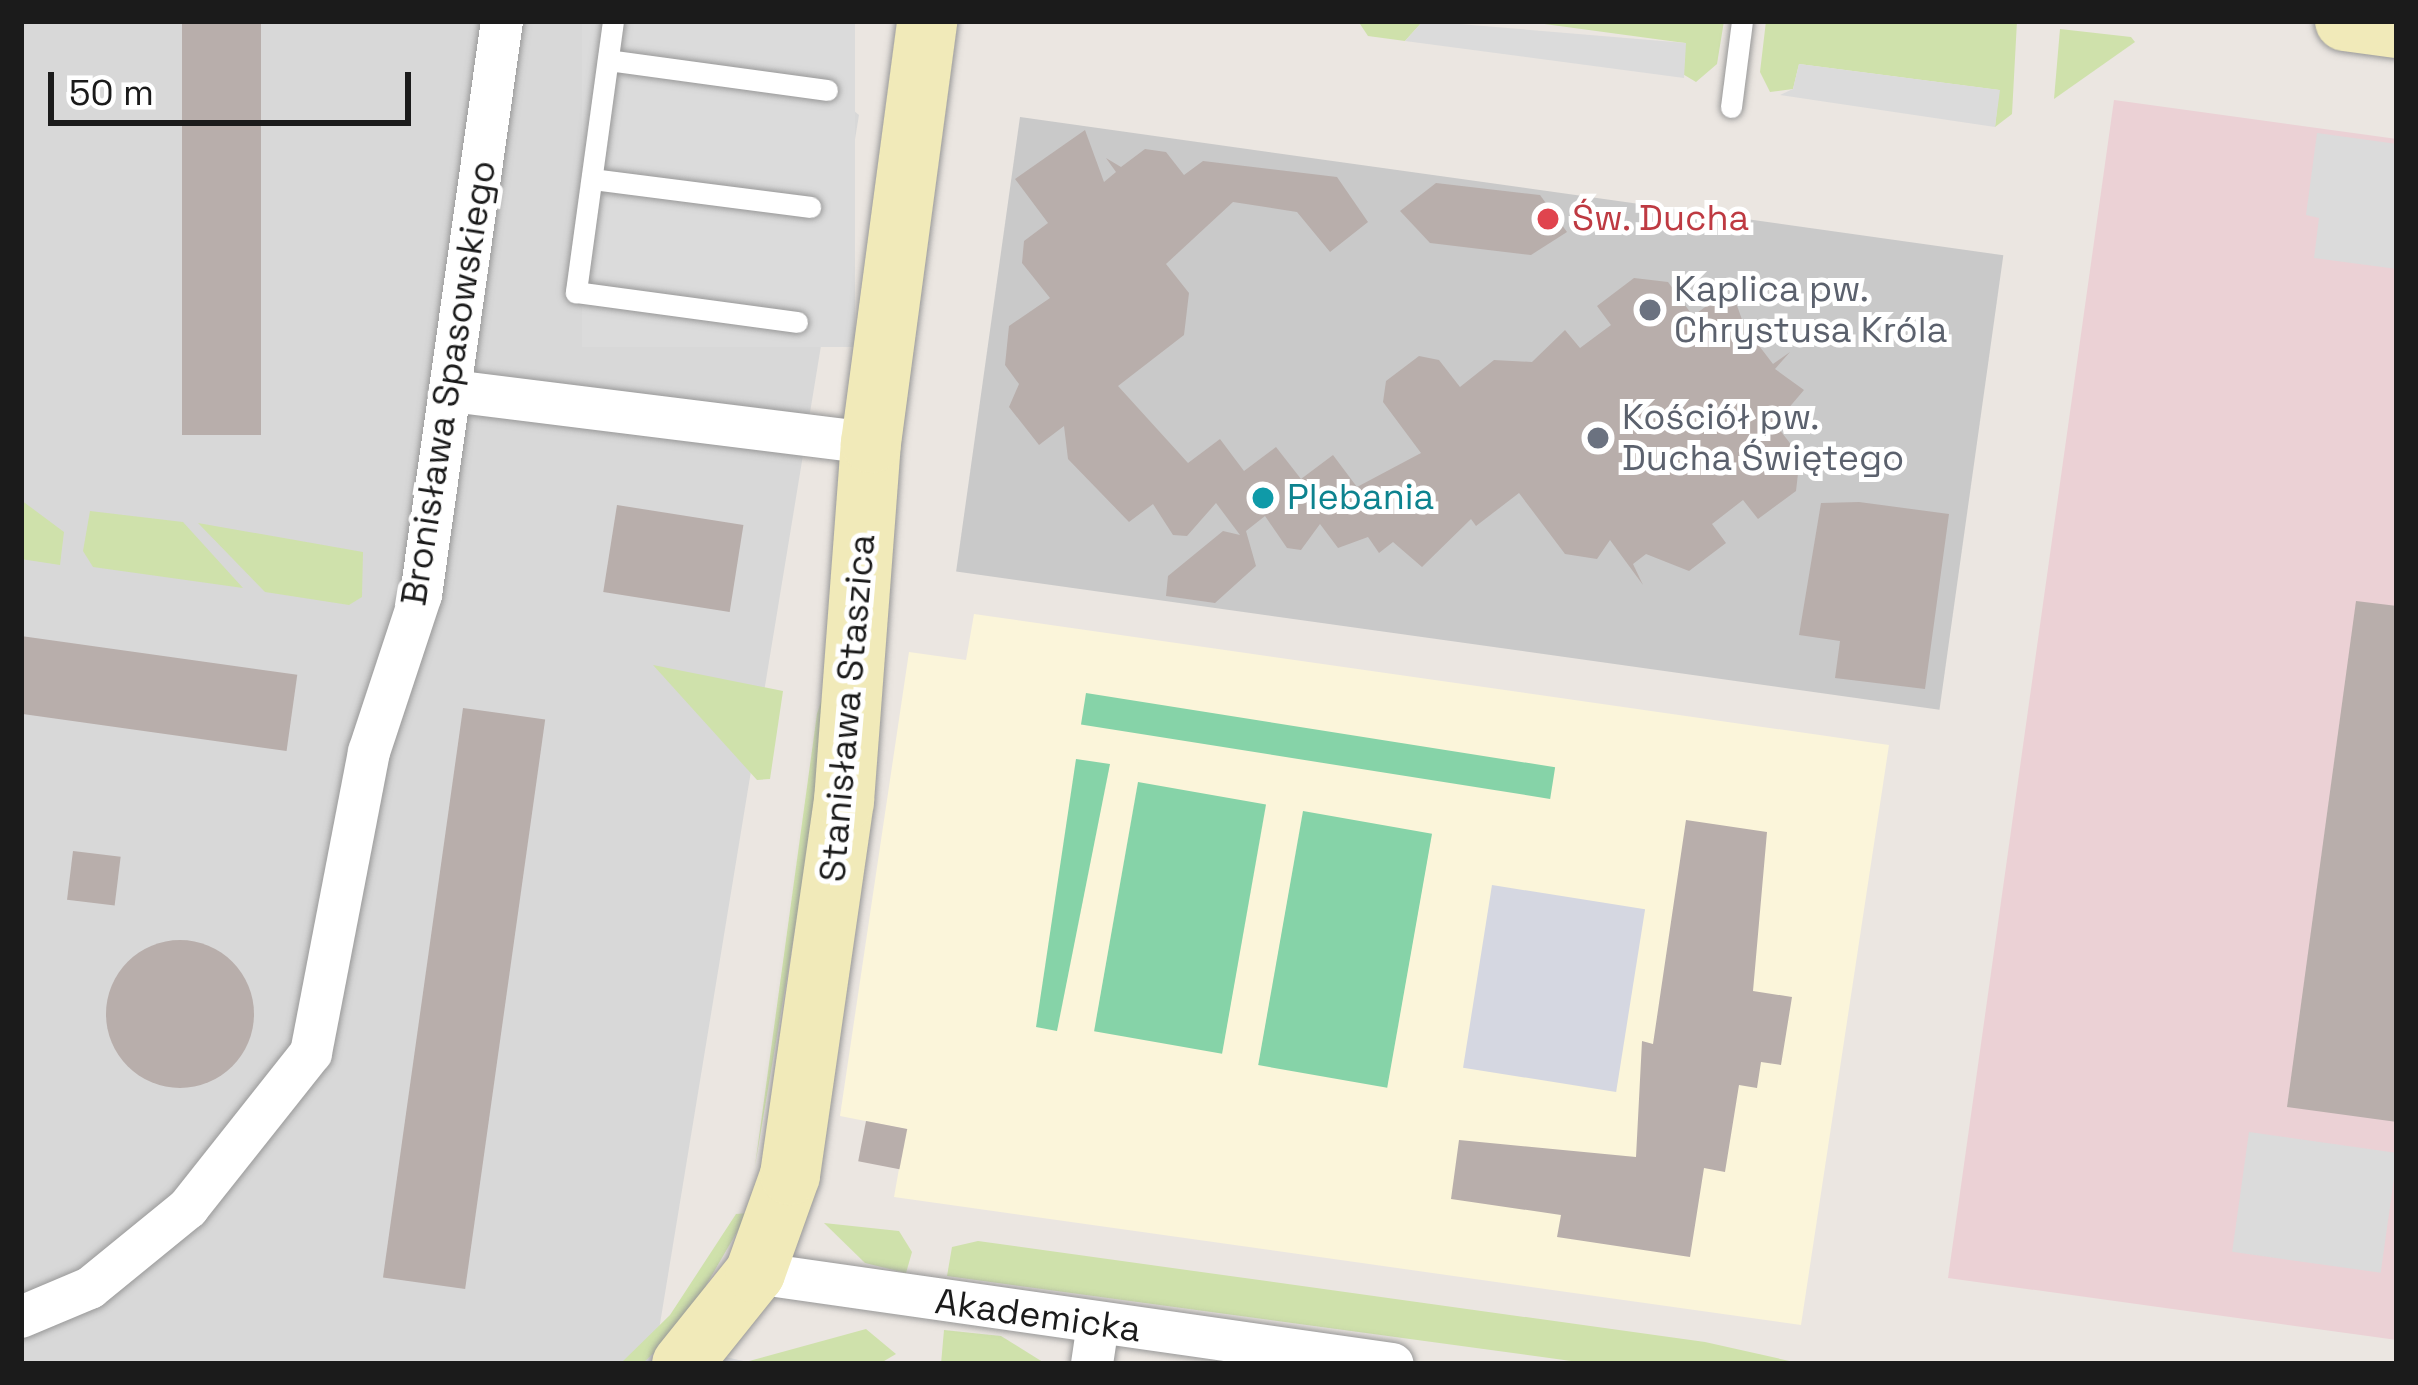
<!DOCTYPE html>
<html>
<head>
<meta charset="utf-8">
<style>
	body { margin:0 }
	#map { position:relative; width:2418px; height:1385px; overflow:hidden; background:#ebe6e1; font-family:"Space Grotesk",sans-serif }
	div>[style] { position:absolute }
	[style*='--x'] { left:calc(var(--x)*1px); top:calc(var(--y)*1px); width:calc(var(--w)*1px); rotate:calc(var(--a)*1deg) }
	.residential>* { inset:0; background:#d8d8d8 }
	.commercial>* { inset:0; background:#ebd1d5 }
	.education>* { inset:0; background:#fbf5da }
	.religious>* { inset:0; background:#c9c9c9; transform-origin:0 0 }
	.grass>* { inset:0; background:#cfe1ab }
	.pitch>* { inset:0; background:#86d3a8; transform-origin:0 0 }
	.parking>* { inset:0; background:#dbdbdb; transform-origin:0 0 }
	.plaza>* { inset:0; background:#d5d7e1; transform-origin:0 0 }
	.building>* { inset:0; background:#b8aeab; transform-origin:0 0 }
	.round { border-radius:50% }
	.roads { filter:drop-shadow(0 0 3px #989898) drop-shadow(0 0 3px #989898) }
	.lane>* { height:21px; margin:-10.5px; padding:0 10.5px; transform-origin:10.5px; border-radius:10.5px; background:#fff }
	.street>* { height:42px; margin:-21px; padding:0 21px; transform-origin:21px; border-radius:21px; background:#fff }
	.secondary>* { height:60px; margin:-30px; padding:0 30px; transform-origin:30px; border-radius:30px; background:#f1eab9 }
	.dots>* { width:33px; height:33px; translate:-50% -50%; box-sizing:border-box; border:6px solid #fff; border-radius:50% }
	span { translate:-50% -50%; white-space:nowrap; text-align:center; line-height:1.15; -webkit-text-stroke:10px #fff; paint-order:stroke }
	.health-label { font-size:36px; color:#be3a42 }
	.left { translate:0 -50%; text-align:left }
	.worship-label { font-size:36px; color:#5b616d }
	.street-label { font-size:36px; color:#1b1b1b }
	.culture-label { font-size:36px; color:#0d838f }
	.frame { position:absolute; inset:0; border:24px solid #1b1b1b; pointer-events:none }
	.scale { position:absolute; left:48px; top:72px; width:363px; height:54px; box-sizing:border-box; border:6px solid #1b1b1b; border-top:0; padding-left:15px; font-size:36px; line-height:42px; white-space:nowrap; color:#1b1b1b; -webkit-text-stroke:9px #fff; paint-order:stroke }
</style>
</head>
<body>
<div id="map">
	<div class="residential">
		<div style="clip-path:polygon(21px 21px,745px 21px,859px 115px,657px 1342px,757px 1364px,21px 1364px)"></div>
	</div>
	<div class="commercial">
		<div style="clip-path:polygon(2114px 100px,2397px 139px,2397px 1340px,1948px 1278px)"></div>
	</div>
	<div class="education">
		<div style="clip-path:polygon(974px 614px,1889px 745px,1801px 1325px,894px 1197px,906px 1129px,840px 1116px,909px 652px,966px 660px)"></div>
	</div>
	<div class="religious">
		<div style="left:1020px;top:117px;width:993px;height:459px;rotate:8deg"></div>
	</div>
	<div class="grass">
		<div style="clip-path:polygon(1358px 21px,1423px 21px,1405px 41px,1368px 36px)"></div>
		<div style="clip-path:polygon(1522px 21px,1724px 21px,1717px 64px,1696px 82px,1681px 73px,1685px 43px)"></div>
		<div style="clip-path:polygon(1766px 21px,2017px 21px,2012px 114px,1995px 127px,1999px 90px,1799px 64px,1793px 89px,1770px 92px,1760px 72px)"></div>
		<div style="clip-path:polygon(2060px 29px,2131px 37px,2135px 42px,2054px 99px)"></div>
		<div style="clip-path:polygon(21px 500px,64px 532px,60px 565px,21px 559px)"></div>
		<div style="clip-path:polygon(90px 511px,183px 522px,243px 588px,93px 567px,83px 551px)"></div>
		<div style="clip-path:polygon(198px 523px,363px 552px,362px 597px,349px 605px,265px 592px)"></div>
		<div style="clip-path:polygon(653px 665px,783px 691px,770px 779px,757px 780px)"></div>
		<div style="clip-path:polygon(826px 686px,822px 769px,755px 1166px,817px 714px)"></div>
		<div style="clip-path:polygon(748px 1213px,683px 1325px,642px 1364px,620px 1364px,670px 1315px,736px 1214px)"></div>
		<div style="clip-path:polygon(824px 1223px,899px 1231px,912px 1252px,906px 1273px,865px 1263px)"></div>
		<div style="clip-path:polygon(978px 1241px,1705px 1342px,1803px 1364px,1593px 1364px,947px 1276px,952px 1247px)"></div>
		<div style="clip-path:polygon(866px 1329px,896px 1354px,879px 1364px,738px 1364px)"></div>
		<div style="clip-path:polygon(944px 1330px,1001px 1336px,1046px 1364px,941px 1364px)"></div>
	</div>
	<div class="pitch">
		<div style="left:1086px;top:693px;width:475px;height:32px;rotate:9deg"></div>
		<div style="clip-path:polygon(1076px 759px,1110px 764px,1057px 1031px,1036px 1027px)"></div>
		<div style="left:1138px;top:782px;width:130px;height:253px;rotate:10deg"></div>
		<div style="left:1303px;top:811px;width:131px;height:258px;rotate:10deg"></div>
	</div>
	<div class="parking">
		<div style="left:582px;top:21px;width:273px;height:326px"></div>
		<div style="clip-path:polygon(1423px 21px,1686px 43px,1684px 78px,1405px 41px)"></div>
		<div style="clip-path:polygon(1799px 64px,2000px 90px,1995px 127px,1780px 95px,1793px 89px)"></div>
		<div style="clip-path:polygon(2317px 133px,2397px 144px,2397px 269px,2314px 258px,2319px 218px,2306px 215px)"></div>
		<div style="left:2249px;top:1132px;width:150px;height:121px;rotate:8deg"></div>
	</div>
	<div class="plaza">
		<div style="left:1492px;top:885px;width:155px;height:185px;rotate:9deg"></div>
	</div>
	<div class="building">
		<div style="left:182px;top:21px;width:79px;height:414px"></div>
		<div style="clip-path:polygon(1085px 130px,1104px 182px,1116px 172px,1106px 158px,1121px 167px,1145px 149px,1166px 152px,1184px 175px,1203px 161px,1337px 177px,1368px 222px,1330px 252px,1297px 212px,1233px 202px,1166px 264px,1189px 293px,1184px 335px,1118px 386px,1188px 463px,1220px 439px,1244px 471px,1276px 447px,1301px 479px,1333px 455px,1357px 487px,1421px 453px,1383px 402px,1386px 381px,1419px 356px,1439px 360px,1460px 387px,1494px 360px,1532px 362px,1565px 330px,1580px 348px,1611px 325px,1597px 306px,1634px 278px,1668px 282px,1693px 316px,1720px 296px,1734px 297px,1746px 331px,1767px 321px,1750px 334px,1773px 364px,1790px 352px,1775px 369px,1804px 390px,1775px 424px,1800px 456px,1796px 491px,1758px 519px,1743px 500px,1712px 524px,1726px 543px,1689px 571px,1646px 554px,1633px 564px,1643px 585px,1610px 540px,1597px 559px,1565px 554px,1519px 493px,1476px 526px,1471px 519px,1422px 567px,1393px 542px,1379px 553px,1368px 537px,1338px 548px,1320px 524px,1301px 550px,1287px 548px,1265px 516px,1246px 531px,1256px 566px,1215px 603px,1166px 596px,1168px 576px,1223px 531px,1240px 535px,1216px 503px,1187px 536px,1173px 535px,1153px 504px,1129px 522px,1068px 459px,1064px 426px,1039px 445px,1009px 407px,1019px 384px,1005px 365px,1009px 326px,1050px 298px,1022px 263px,1024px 241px,1048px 223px,1015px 179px)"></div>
		<div style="clip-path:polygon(1436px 183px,1540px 195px,1567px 232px,1531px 255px,1430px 243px,1400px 211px)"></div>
		<div style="clip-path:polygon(1859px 502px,1949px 514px,1925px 689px,1835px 678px,1840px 641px,1799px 635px,1821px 503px)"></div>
		<div style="left:617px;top:505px;width:128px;height:88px;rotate:9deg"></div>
		<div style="clip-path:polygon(2356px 601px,2397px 606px,2397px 1122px,2287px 1107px)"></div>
		<div style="left:21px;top:636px;width:279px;height:77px;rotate:8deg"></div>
		<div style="left:463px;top:708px;width:83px;height:575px;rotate:8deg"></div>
		<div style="clip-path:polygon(1686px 820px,1767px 832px,1753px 991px,1792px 997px,1781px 1065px,1761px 1062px,1757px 1088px,1739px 1085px,1725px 1172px,1704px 1168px,1690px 1257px,1557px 1237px,1561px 1215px,1451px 1199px,1459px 1140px,1636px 1157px,1642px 1041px,1653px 1044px)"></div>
		<div style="left:73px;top:851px;width:48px;height:49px;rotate:7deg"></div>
		<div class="round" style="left:106px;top:940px;width:148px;height:148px"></div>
		<div style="left:866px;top:1121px;width:42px;height:41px;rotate:11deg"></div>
	</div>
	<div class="roads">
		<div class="lane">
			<div style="--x:613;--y:21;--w:274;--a:97.8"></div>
			<div style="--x:576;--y:292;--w:223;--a:7.7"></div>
			<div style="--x:608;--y:60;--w:221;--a:7.8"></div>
			<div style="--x:1731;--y:107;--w:87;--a:-82.7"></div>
			<div style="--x:592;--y:179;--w:220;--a:7.3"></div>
		</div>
		<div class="street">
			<div style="--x:452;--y:391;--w:422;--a:7.1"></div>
			<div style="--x:755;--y:1273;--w:644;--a:8.12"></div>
			<div style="--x:21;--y:1317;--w:75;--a:-22.8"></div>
			<div style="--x:90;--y:1288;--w:127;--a:-39.2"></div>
			<div style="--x:188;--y:1208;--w:198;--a:-51.6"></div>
			<div style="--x:311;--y:1053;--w:307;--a:-79.1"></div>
			<div style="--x:369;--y:752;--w:165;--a:-71.7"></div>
			<div style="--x:421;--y:595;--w:580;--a:-81.97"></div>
			<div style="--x:1092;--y:1364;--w:40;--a:-81.5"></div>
		</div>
		<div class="secondary">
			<div style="--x:2345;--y:21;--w:52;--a:7.7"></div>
			<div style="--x:682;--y:1364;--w:117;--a:-51.3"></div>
			<div style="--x:755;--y:1273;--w:104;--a:-70.3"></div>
			<div style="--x:790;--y:1175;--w:378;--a:-81.8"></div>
			<div style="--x:844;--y:801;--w:359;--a:-85.7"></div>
			<div style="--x:871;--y:443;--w:426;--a:-82.4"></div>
		</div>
	</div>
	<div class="dots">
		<div style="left:1548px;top:219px;background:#e0444e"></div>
		<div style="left:1650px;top:310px;background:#6b7280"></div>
		<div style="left:1598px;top:438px;background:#6b7280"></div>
		<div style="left:1263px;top:498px;background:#0f9aa8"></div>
	</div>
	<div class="health-label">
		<span class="left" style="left:1572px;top:219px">Św. Ducha</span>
	</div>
	<div class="worship-label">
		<span class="left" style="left:1674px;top:310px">Kaplica pw.<br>Chrystusa Króla</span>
		<span class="left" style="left:1622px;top:438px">Kościół pw.<br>Ducha Świętego</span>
	</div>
	<div class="street-label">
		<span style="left:449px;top:383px;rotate:-81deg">Bronisława Spasowskiego</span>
		<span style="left:848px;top:708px;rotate:-85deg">Stanisława Staszica</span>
		<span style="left:1038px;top:1316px;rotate:8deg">Akademicka</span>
	</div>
	<div class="culture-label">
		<span class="left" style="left:1287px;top:498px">Plebania</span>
	</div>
	<div class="frame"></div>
	<div class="scale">50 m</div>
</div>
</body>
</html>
